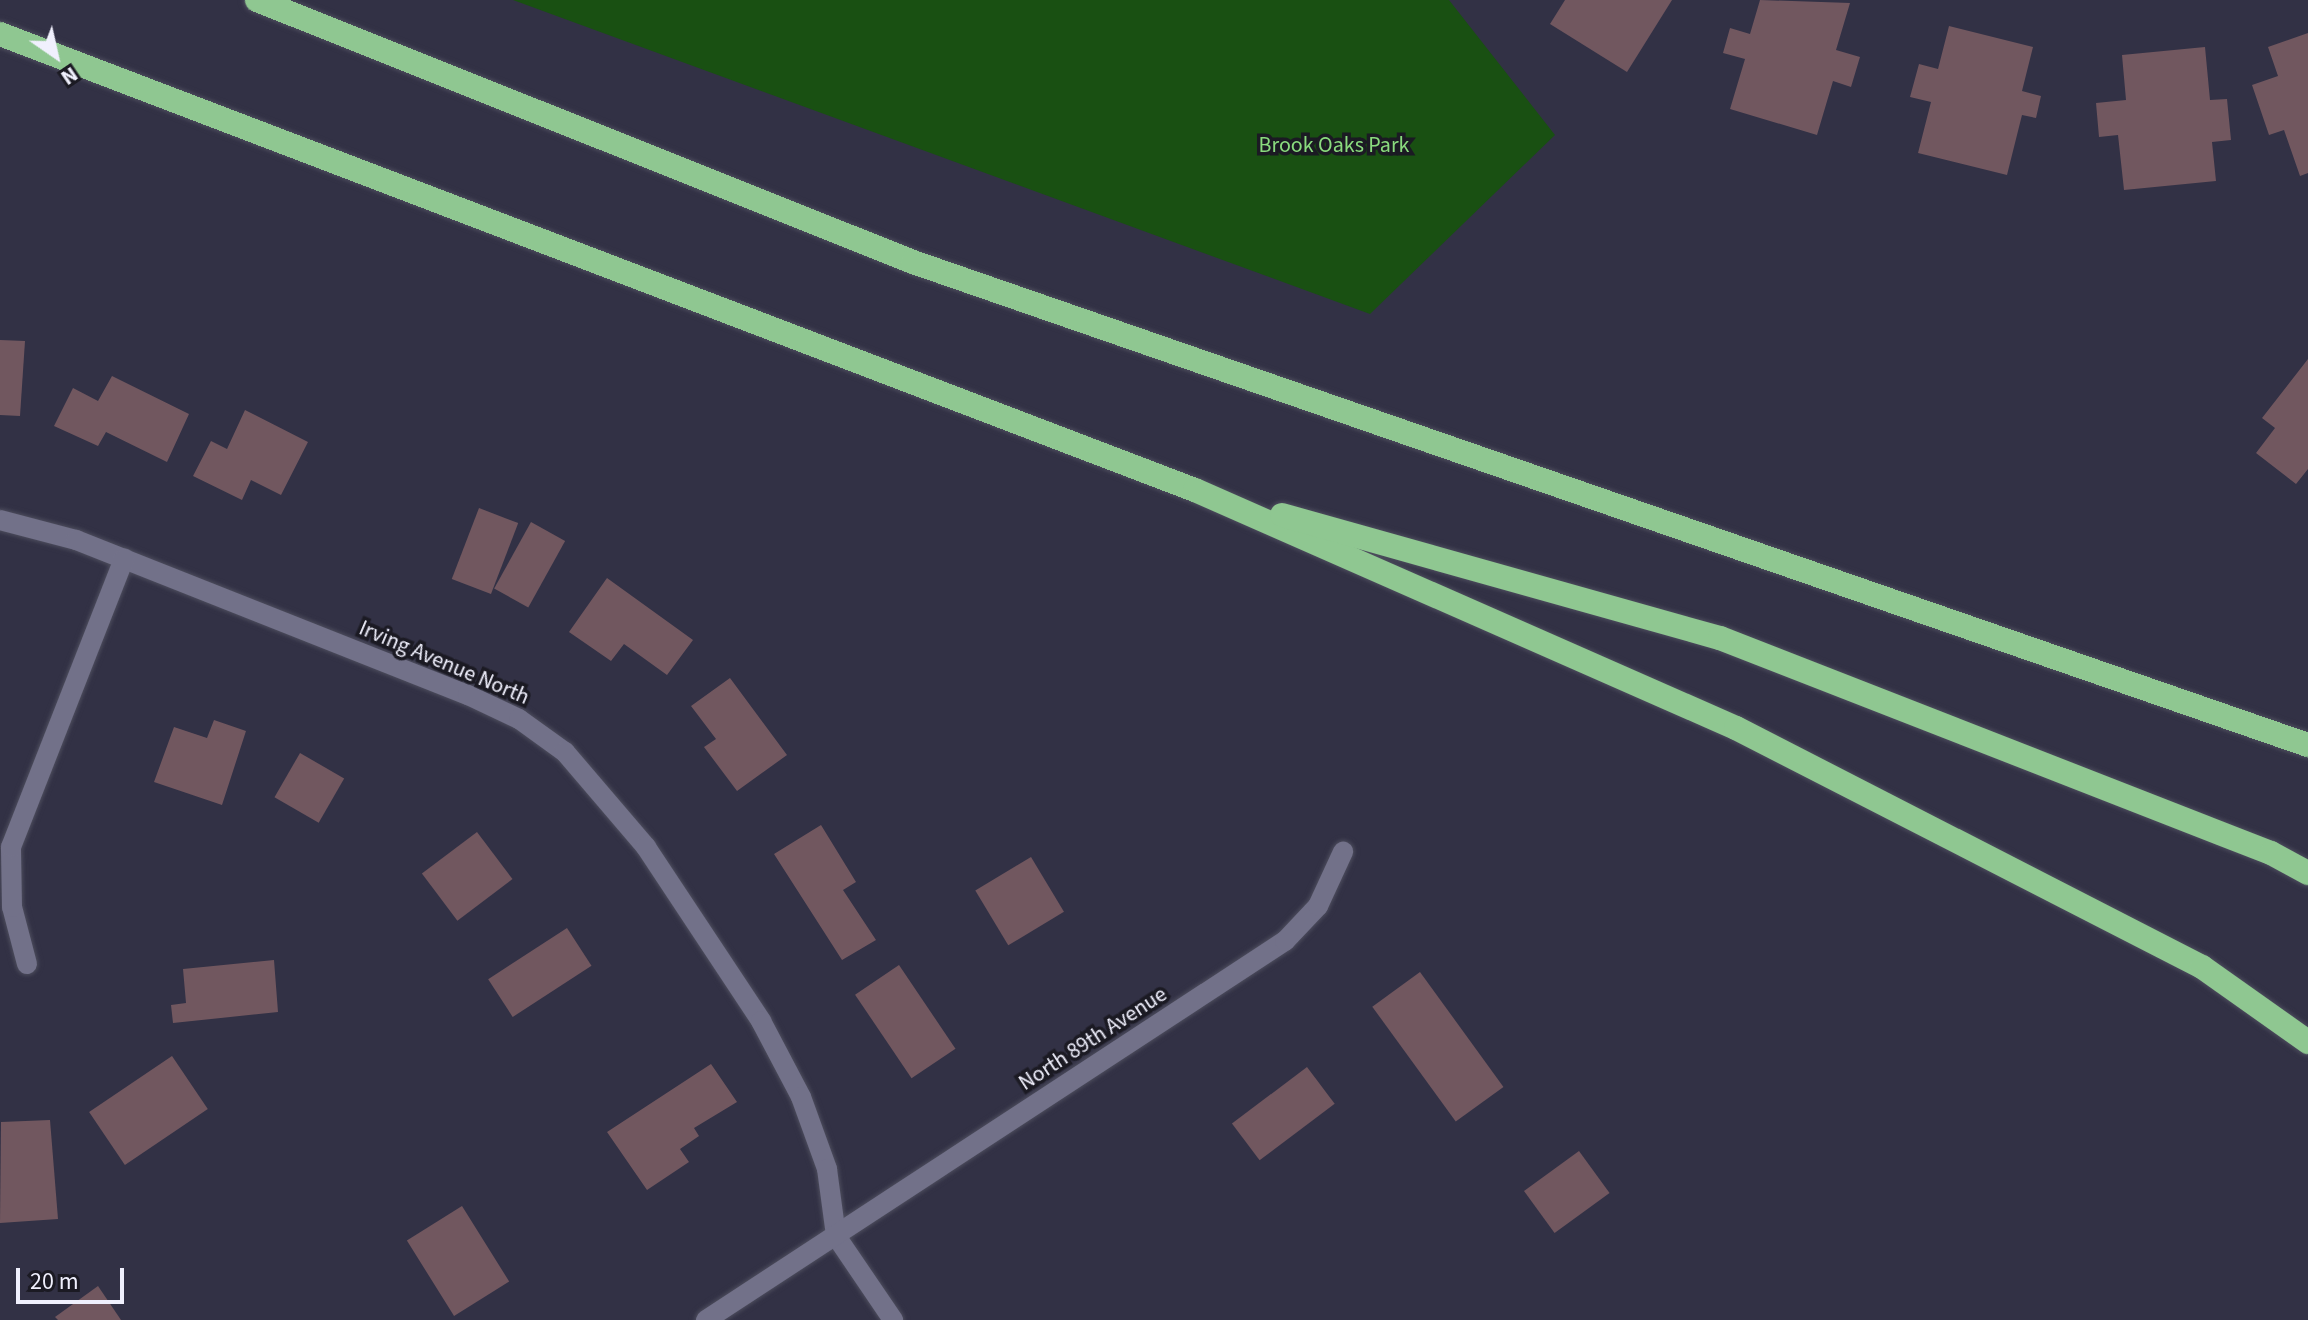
<!DOCTYPE html>
<html>
<head>
<meta charset="utf-8">
<style>
	body { margin:0 }
	#map { position:relative; width:2308px; height:1320px; overflow:hidden; background:#323145; font-family:"Source Sans 3",sans-serif }
	div>[style] { position:absolute }
	[style*='--x'] { left:calc(var(--x)*1px); top:calc(var(--y)*1px); width:calc(var(--w)*1px); rotate:calc(var(--a)*1deg) }
	.green>* { inset:0; background:#195012 }
	.building>* { inset:0; background:#71575f; transform-origin:0 0 }
	.roads { filter:drop-shadow(0 0 2px #4d4d5d) drop-shadow(0 0 2px #4d4d5d) }
	.street>* { height:20px; margin:-10px; padding:0 10px; transform-origin:10px; border-radius:10px; background:#727189 }
	.highway>* { height:24px; margin:-12px; padding:0 12px; transform-origin:12px; border-radius:12px; background:#8fc791 }
	span { translate:-50% -50%; white-space:nowrap; text-align:center; line-height:1.15; -webkit-text-stroke:7px #1b1a23; paint-order:stroke }
	.park-label { font-size:22px; color:#8adb7e }
	.street-label { font-size:22px; color:#f0f0fd }
	.north { position:absolute; left:16px; top:16px; width:80px; height:80px; -webkit-text-stroke:6px #1b1a23; paint-order:stroke; rotate:146deg; font-size:22px; font-weight:700; line-height:32px; text-align:center; color:#f0f0fd }
	.north::after { content:''; display:block; margin:auto; width:28px; height:36px; background:#f0f0fd; clip-path:polygon(50% 0,100% 100%,50% 72%,0 100%) }
	.scale { position:absolute; left:16px; top:1268px; width:108px; height:36px; box-sizing:border-box; border:4px solid #f0f0fd; border-top:0; padding-left:10px; font-size:24px; line-height:28px; white-space:nowrap; color:#f0f0fd; -webkit-text-stroke:6px #1b1a23; paint-order:stroke }
</style>
</head>
<body>
<div id="map">
	<div class="green">
		<div style="clip-path:polygon(513px 0,1449px 0,1555px 135px,1370px 314px)"></div>
	</div>
	<div class="building">
		<div style="clip-path:polygon(1565px 0,1672px 0,1627px 72px,1550px 24px)"></div>
		<div style="clip-path:polygon(1760px 0,1850px 3px,1836px 50px,1860px 57px,1851px 87px,1833px 81px,1817px 135px,1730px 109px,1745px 59px,1723px 53px,1730px 28px,1750px 34px)"></div>
		<div style="clip-path:polygon(1949px 26px,2033px 47px,2022px 91px,2041px 96px,2036px 118px,2022px 115px,2007px 175px,1918px 153px,1931px 102px,1910px 97px,1919px 64px,1938px 69px)"></div>
		<div style="clip-path:polygon(2308px 33px,2308px 173px,2300px 176px,2284px 130px,2269px 135px,2252px 85px,2278px 76px,2268px 47px)"></div>
		<div style="clip-path:polygon(2205px 47px,2210px 100px,2227px 99px,2231px 140px,2212px 142px,2216px 181px,2124px 190px,2118px 135px,2099px 137px,2096px 103px,2126px 100px,2122px 55px)"></div>
		<div style="clip-path:polygon(0 340px,25px 341px,20px 416px,0 415px)"></div>
		<div style="clip-path:polygon(2308px 359px,2308px 469px,2296px 484px,2256px 453px,2275px 428px,2262px 418px)"></div>
		<div style="clip-path:polygon(112px 376px,189px 414px,167px 462px,106px 432px,98px 446px,54px 426px,73px 388px,98px 401px)"></div>
		<div style="clip-path:polygon(245px 410px,308px 442px,281px 495px,251px 480px,242px 500px,193px 476px,211px 441px,227px 449px)"></div>
		<div style="left:479px;top:508px;width:42px;height:76px;rotate:21deg"></div>
		<div style="left:531px;top:522px;width:39px;height:76px;rotate:29deg"></div>
		<div style="clip-path:polygon(607px 578px,693px 640px,667px 675px,624px 644px,611px 661px,569px 632px)"></div>
		<div style="clip-path:polygon(730px 678px,787px 755px,737px 791px,704px 747px,716px 739px,691px 706px)"></div>
		<div style="clip-path:polygon(214px 720px,246px 731px,222px 805px,154px 782px,174px 727px,207px 738px)"></div>
		<div style="left:300px;top:753px;width:51px;height:51px;rotate:30deg"></div>
		<div style="clip-path:polygon(821px 825px,856px 882px,843px 890px,876px 940px,842px 960px,774px 854px)"></div>
		<div style="left:477px;top:832px;width:59px;height:69px;rotate:53deg"></div>
		<div style="left:1031px;top:857px;width:64px;height:65px;rotate:59deg"></div>
		<div style="left:567px;top:928px;width:45px;height:94px;rotate:57deg"></div>
		<div style="clip-path:polygon(274px 960px,278px 1012px,173px 1023px,171px 1005px,186px 1003px,183px 969px)"></div>
		<div style="left:899px;top:965px;width:101px;height:53px;rotate:56deg"></div>
		<div style="left:1420px;top:972px;width:142px;height:59px;rotate:54deg"></div>
		<div style="left:172px;top:1056px;width:64px;height:100px;rotate:56deg"></div>
		<div style="clip-path:polygon(711px 1064px,737px 1102px,694px 1128px,699px 1136px,680px 1149px,689px 1162px,647px 1190px,607px 1132px)"></div>
		<div style="left:1307px;top:1067px;width:46px;height:94px;rotate:53deg"></div>
		<div style="clip-path:polygon(50px 1120px,58px 1219px,0 1223px,1px 1122px)"></div>
		<div style="left:1579px;top:1151px;width:52px;height:68px;rotate:54deg"></div>
		<div style="left:462px;top:1206px;width:89px;height:65px;rotate:58deg"></div>
		<div style="clip-path:polygon(98px 1286px,121px 1320px,58px 1320px,55px 1317px)"></div>
	</div>
	<div class="roads">
		<div class="street">
			<div style="--x:0;--y:520;--w:79;--a:14.7"></div>
			<div style="--x:76;--y:540;--w:422;--a:21.6"></div>
			<div style="--x:468;--y:695;--w:56;--a:25.2"></div>
			<div style="--x:519;--y:719;--w:57;--a:35.7"></div>
			<div style="--x:565;--y:752;--w:125;--a:49.5"></div>
			<div style="--x:646;--y:847;--w:209;--a:56.5"></div>
			<div style="--x:761;--y:1021;--w:86;--a:62.2"></div>
			<div style="--x:801;--y:1097;--w:77;--a:70.1"></div>
			<div style="--x:827;--y:1169;--w:68;--a:82.3"></div>
			<div style="--x:836;--y:1236;--w:102;--a:55.8"></div>
			<div style="--x:27;--y:964;--w:59;--a:-104.7"></div>
			<div style="--x:12;--y:907;--w:60;--a:-91"></div>
			<div style="--x:11;--y:847;--w:310;--a:-68.6"></div>
			<div style="--x:706;--y:1320;--w:692;--a:-33.21"></div>
			<div style="--x:1285;--y:941;--w:48;--a:-46.7"></div>
			<div style="--x:1318;--y:906;--w:60;--a:-65.2"></div>
		</div>
		<div class="highway">
			<div style="--x:257;--y:0;--w:706;--a:21.77"></div>
			<div style="--x:913;--y:262;--w:1476;--a:19.1"></div>
			<div style="--x:0;--y:34;--w:1279;--a:20.89"></div>
			<div style="--x:1195;--y:490;--w:591;--a:23.75"></div>
			<div style="--x:1736;--y:728;--w:524;--a:27.15"></div>
			<div style="--x:2202;--y:967;--w:130;--a:35.3"></div>
			<div style="--x:1282;--y:515;--w:455;--a:15.7"></div>
			<div style="--x:1720;--y:638;--w:591;--a:21.32"></div>
			<div style="--x:2271;--y:853;--w:42;--a:28.4"></div>
		</div>
	</div>
	<div class="park-label">
		<span style="left:1334px;top:146px">Brook Oaks Park</span>
	</div>
	<div class="street-label">
		<span style="left:444px;top:663px;rotate:23deg">Irving Avenue North</span>
		<span style="left:1093px;top:1039px;rotate:-33deg">North 89th Avenue</span>
	</div>
	<div class="north">N</div>
	<div class="scale">20 m</div>
</div>
</body>
</html>
